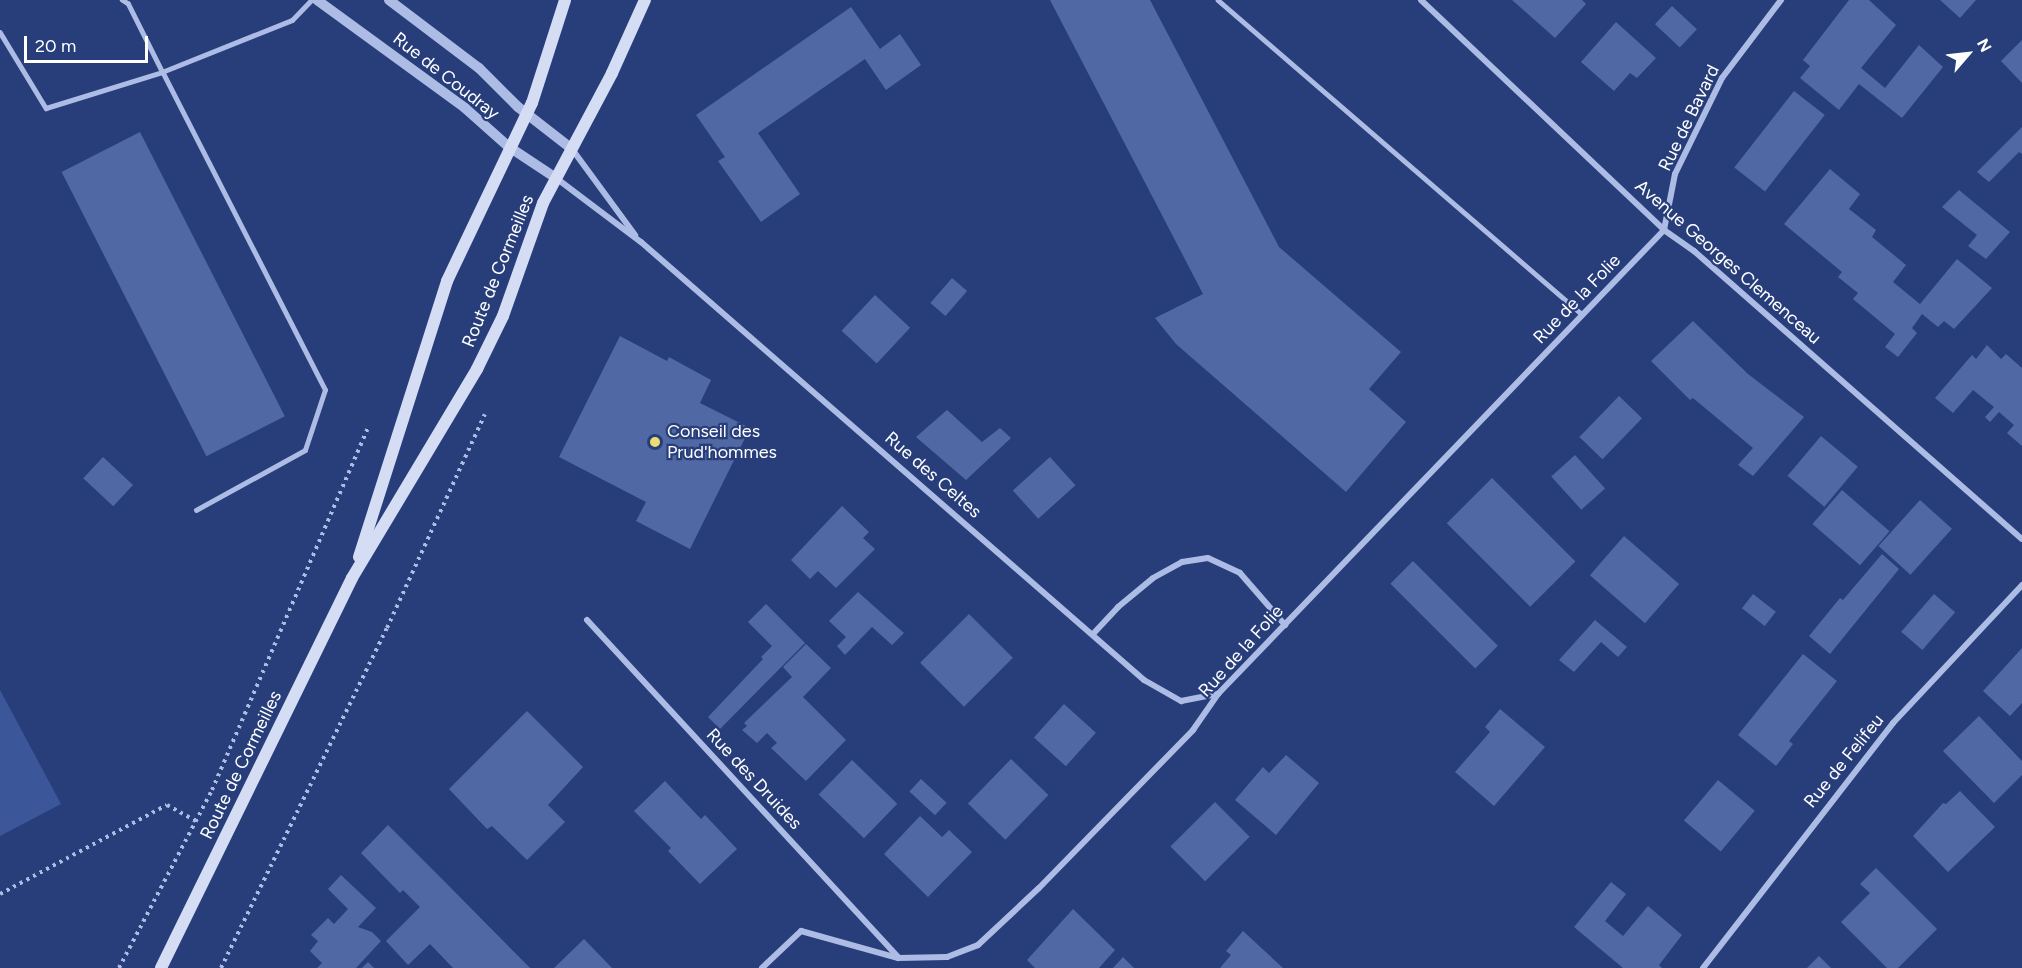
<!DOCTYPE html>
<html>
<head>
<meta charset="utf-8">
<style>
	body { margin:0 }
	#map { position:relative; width:2022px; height:968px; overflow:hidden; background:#283e7b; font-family:Figtree,sans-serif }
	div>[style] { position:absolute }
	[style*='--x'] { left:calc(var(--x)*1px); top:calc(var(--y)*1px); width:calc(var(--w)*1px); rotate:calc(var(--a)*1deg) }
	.green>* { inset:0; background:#3b5699 }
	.building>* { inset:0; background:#5068a4; transform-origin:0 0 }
	.path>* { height:4px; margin-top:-2px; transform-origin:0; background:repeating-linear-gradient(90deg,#acbce4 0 3px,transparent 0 7.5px) }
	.service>* { height:4.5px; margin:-2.25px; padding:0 2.25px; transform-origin:2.25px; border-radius:2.25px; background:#acbce4 }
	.minor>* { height:6px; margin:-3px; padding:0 3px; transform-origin:3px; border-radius:3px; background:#acbce4 }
	.tertiary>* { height:10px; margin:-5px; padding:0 5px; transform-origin:5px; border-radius:5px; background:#acbce4 }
	.secondary>* { height:12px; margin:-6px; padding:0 6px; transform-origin:6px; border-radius:6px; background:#d5ddf4 }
	.dots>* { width:16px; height:16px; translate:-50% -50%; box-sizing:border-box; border:3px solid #283e7b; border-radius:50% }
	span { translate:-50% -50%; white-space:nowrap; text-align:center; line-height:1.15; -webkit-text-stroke:4.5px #283e7b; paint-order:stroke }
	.street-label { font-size:18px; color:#fff }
	.poi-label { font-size:18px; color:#fff }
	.left { translate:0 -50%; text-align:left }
	.north { position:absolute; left:1938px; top:24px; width:60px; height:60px; -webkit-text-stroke:4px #283e7b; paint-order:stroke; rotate:62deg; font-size:16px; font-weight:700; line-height:24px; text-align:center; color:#fff }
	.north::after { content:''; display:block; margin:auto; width:21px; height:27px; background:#fff; clip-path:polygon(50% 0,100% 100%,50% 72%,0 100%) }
	.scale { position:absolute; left:24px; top:36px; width:124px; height:27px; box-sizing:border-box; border:3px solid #fff; border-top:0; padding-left:8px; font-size:18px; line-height:21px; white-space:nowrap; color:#fff; -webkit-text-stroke:4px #283e7b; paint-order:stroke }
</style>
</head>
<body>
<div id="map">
	<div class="green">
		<div style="clip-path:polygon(0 690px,61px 804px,0 836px)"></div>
	</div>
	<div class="building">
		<div style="clip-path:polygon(1050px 0,1150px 0,1279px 247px,1401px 352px,1369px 389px,1406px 422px,1346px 492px,1176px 344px,1155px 318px,1203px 294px)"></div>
		<div style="clip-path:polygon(1512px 0,1582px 0,1586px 4px,1555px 38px)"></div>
		<div style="clip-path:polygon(1849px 0,1869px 0,1896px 25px,1861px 68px,1885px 88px,1919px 45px,1943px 67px,1902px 118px,1859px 84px,1839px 110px,1800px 78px,1810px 66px,1803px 60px)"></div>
		<div style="clip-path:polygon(1940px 0,1976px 0,1960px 18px)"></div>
		<div style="left:1672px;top:6px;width:34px;height:25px;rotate:43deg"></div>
		<div style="clip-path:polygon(851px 7px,880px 49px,900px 34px,921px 65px,886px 90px,865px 59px,758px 133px,800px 194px,761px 222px,718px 161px,725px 157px,696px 115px)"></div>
		<div style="clip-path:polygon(1616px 22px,1656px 58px,1637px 78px,1630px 73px,1614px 91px,1581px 62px)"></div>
		<div style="clip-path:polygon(2022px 40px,2022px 83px,2001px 61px)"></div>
		<div style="left:1794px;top:91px;width:39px;height:97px;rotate:38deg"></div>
		<div style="clip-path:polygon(2022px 127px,2022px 154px,2019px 152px,1989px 182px,1977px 172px)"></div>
		<div style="left:140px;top:132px;width:319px;height:88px;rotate:63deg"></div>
		<div style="clip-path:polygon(1830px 169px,1860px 194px,1849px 209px,1876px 230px,1872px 237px,1906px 265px,1893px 282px,1920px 304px,1957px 259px,1992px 288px,1954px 329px,1944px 321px,1938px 327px,1922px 314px,1912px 328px,1917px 333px,1898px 357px,1885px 347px,1895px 334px,1853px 299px,1858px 293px,1838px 277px,1842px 272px,1784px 224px)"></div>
		<div style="clip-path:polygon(1959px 190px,2010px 232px,1986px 259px,1968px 246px,1977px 235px,1942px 207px)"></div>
		<div style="left:952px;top:278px;width:20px;height:33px;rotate:41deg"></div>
		<div style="left:875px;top:295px;width:48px;height:49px;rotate:43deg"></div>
		<div style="clip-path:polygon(1693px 321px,1748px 374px,1804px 417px,1753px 476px,1738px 465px,1753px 448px,1693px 398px,1690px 400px,1651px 361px)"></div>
		<div style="clip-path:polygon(620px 336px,667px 361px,669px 357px,711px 380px,700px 403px,750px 428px,690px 549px,636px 521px,646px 502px,559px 457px)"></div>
		<div style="clip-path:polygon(1987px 345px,2001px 359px,2006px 354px,2022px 368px,2022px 446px,2007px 433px,2014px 425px,1999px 412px,1990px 422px,1985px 417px,1994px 407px,1973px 390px,1953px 413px,1935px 398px,1972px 355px,1976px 359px)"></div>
		<div style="left:1619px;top:396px;width:32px;height:57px;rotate:44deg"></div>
		<div style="clip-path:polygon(947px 410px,982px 442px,1000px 428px,1011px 438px,966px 480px,916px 437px)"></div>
		<div style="left:1821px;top:436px;width:48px;height:52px;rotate:40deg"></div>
		<div style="left:1575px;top:455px;width:45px;height:32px;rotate:48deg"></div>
		<div style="left:103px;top:457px;width:41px;height:29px;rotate:43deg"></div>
		<div style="left:1050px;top:457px;width:38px;height:50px;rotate:48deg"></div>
		<div style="left:1492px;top:478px;width:118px;height:64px;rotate:45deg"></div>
		<div style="left:1842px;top:490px;width:63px;height:45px;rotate:41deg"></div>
		<div style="left:1920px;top:500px;width:43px;height:62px;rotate:42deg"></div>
		<div style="clip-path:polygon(842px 506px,869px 532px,863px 538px,875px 549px,836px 588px,818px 571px,810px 579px,791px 560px)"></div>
		<div style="left:1624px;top:536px;width:73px;height:52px;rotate:41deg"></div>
		<div style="clip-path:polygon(1882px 554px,1899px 569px,1830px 654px,1809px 636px,1840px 598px,1843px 600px)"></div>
		<div style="left:1413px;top:561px;width:120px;height:32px;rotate:45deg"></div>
		<div style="clip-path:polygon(858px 592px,904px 633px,892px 645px,872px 627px,845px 655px,837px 646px,846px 637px,829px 621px)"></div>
		<div style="left:1753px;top:594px;width:29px;height:18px;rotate:38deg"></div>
		<div style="left:1934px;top:594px;width:28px;height:50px;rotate:41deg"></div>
		<div style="clip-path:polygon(766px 604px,805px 643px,720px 729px,708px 717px,763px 659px,761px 657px,772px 646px,748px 622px)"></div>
		<div style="left:969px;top:614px;width:62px;height:69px;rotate:45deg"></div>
		<div style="clip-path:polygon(1595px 620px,1627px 647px,1618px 657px,1601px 642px,1574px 672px,1559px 660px)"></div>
		<div style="clip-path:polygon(806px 644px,831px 668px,803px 697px,846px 740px,806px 781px,771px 748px,777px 743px,767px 733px,757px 743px,742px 730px,747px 726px,744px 723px,792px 677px,783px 667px)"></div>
		<div style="clip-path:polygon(2022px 648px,2022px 703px,2010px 716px,1983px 691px)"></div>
		<div style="clip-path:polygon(1803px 654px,1837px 681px,1789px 741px,1793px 744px,1776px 766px,1738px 735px)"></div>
		<div style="left:1064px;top:704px;width:43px;height:45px;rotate:42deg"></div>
		<div style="clip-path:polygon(1500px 709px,1545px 747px,1494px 806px,1455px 772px,1490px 732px,1485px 727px)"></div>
		<div style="clip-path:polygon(527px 711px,583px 767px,548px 805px,565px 822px,527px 860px,492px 826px,487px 829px,449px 789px)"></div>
		<div style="clip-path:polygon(1979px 716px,2022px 761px,2022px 775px,1994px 803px,1943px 751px)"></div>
		<div style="clip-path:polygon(1286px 755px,1319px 783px,1276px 835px,1235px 800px,1263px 767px,1269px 773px)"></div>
		<div style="left:1011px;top:759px;width:52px;height:62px;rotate:44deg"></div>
		<div style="left:852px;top:760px;width:63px;height:48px;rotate:44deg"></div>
		<div style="left:921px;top:779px;width:35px;height:17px;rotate:43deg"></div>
		<div style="left:1718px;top:780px;width:48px;height:53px;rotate:40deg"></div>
		<div style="clip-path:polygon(665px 781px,701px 819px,705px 815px,737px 849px,700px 884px,668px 851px,671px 848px,634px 811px)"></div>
		<div style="clip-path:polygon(1960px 791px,1995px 827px,1948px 872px,1913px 836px,1943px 803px,1946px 804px)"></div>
		<div style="left:1215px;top:802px;width:49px;height:63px;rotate:45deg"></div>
		<div style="clip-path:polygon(920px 816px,942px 837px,949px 830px,972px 852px,928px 897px,884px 854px)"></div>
		<div style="clip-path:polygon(388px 825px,445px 882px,530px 968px,453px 968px,430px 944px,408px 965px,386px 941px,420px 907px,403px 890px,400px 893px,361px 853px)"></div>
		<div style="clip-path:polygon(1876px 868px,1937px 929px,1898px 968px,1887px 968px,1841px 922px,1870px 893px,1860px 884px)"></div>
		<div style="clip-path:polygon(341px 875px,376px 908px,358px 927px,372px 932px,381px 941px,356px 968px,317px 968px,322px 963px,310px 951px,318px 941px,311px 935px,328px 918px,334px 924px,348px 909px,328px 889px)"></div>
		<div style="clip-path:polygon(1611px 882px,1626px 894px,1605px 921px,1623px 936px,1648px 906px,1682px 935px,1659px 965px,1662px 968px,1623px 968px,1574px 927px)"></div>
		<div style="clip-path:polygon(1073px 909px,1115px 950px,1099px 968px,1035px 968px,1027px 960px)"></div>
		<div style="clip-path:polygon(1243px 931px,1283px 968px,1220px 968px,1231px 955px,1226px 951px)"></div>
		<div style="clip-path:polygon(584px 939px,612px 968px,554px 968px)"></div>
		<div style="clip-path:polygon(1819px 956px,1831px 968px,1807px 968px)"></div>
		<div style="clip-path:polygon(1123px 957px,1134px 968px,1113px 968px)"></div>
		<div style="clip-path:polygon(368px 962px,374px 968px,362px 968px)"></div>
	</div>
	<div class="path">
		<div style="--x:0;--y:894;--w:189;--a:-28.1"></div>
		<div style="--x:167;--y:805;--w:33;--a:29"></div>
		<div style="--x:119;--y:968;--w:201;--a:-62.4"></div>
		<div style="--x:212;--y:790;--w:397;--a:-66.7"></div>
		<div style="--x:221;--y:968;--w:378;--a:-64"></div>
		<div style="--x:387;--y:628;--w:235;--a:-65.4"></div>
	</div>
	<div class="service">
		<div style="--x:1218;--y:0;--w:481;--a:40.8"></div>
		<div style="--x:0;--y:32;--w:89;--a:58.8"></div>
		<div style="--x:46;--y:108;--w:121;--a:-17.2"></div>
		<div style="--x:162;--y:72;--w:76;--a:-116.6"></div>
		<div style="--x:128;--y:4;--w:7;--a:-146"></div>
		<div style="--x:196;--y:510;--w:124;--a:-28.8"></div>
		<div style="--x:305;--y:450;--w:63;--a:-71.6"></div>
		<div style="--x:325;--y:390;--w:357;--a:-117.1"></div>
		<div style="--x:162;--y:72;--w:140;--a:-21.8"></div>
		<div style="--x:292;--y:20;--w:28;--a:-46"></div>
	</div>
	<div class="minor">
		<div style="--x:1421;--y:0;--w:335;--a:43.4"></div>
		<div style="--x:1664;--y:230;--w:37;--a:35"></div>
		<div style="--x:1694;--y:251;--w:436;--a:41.3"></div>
		<div style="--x:572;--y:149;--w:107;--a:53.8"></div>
		<div style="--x:556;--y:178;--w:106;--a:37"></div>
		<div style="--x:641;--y:242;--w:667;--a:41.05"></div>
		<div style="--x:1144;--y:680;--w:43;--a:29.6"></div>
		<div style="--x:1181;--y:701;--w:38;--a:-11"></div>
		<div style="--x:1664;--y:230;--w:57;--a:-78.9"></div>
		<div style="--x:1675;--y:174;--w:107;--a:-63.9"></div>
		<div style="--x:1722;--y:78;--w:98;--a:-52.9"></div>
		<div style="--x:587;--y:620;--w:459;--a:47.3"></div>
		<div style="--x:1093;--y:634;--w:37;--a:-47"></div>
		<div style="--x:1118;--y:607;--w:45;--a:-39.6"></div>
		<div style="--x:1153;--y:578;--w:33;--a:-29"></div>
		<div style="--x:1182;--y:562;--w:26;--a:-9"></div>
		<div style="--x:1208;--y:558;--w:35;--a:25"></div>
		<div style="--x:1240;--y:573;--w:69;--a:49.1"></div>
		<div style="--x:762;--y:968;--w:54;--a:-43.5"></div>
		<div style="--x:801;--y:931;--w:101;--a:15.6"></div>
		<div style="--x:898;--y:958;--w:49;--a:-1.2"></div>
		<div style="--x:947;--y:957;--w:33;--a:-21"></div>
		<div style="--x:978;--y:945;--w:83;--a:-43.1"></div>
		<div style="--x:1039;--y:888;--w:221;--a:-45.7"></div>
		<div style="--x:1193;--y:730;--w:44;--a:-55.2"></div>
		<div style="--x:1218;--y:694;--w:644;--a:-46.13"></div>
		<div style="--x:1703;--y:968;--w:310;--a:-52.2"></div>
		<div style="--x:1893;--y:723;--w:189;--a:-46.9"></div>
	</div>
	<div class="tertiary">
		<div style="--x:317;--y:0;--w:183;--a:36.1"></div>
		<div style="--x:465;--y:108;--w:59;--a:41.6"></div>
		<div style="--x:509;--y:147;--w:56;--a:33.4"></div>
		<div style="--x:389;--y:0;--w:113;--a:37.1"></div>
		<div style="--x:479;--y:68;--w:55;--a:45"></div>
		<div style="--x:518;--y:107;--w:68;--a:37.9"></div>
	</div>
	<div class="secondary">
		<div style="--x:359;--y:557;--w:290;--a:-72.3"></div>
		<div style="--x:447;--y:281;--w:197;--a:-64.5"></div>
		<div style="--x:532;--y:103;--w:108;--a:-72.2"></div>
		<div style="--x:161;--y:968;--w:434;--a:-63.9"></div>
		<div style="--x:352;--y:578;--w:244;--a:-59.1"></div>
		<div style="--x:477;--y:369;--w:59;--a:-63.9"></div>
		<div style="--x:503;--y:316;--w:120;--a:-70.5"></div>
		<div style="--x:543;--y:203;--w:147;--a:-62"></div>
		<div style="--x:612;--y:73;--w:80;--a:-65.7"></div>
	</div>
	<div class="dots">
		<div style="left:655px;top:442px;background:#ebdd73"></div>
	</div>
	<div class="street-label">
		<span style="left:446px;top:76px;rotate:38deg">Rue de Coudray</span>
		<span style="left:1689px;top:118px;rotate:-64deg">Rue de Bavard</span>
		<span style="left:1728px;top:262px;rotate:41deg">Avenue Georges Clemenceau</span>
		<span style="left:498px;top:271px;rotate:-68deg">Route de Cormeilles</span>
		<span style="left:1577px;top:299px;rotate:-46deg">Rue de la Folie</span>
		<span style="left:933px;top:475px;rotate:41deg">Rue des Celtes</span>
		<span style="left:1241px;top:651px;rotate:-48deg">Rue de la Folie</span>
		<span style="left:1844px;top:761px;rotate:-51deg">Rue de Felifeu</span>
		<span style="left:241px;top:765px;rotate:-64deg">Route de Cormeilles</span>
		<span style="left:754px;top:779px;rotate:47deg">Rue des Druides</span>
	</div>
	<div class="poi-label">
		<span class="left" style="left:667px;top:442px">Conseil des<br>Prud'hommes</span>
	</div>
	<div class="north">N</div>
	<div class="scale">20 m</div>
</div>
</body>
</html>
